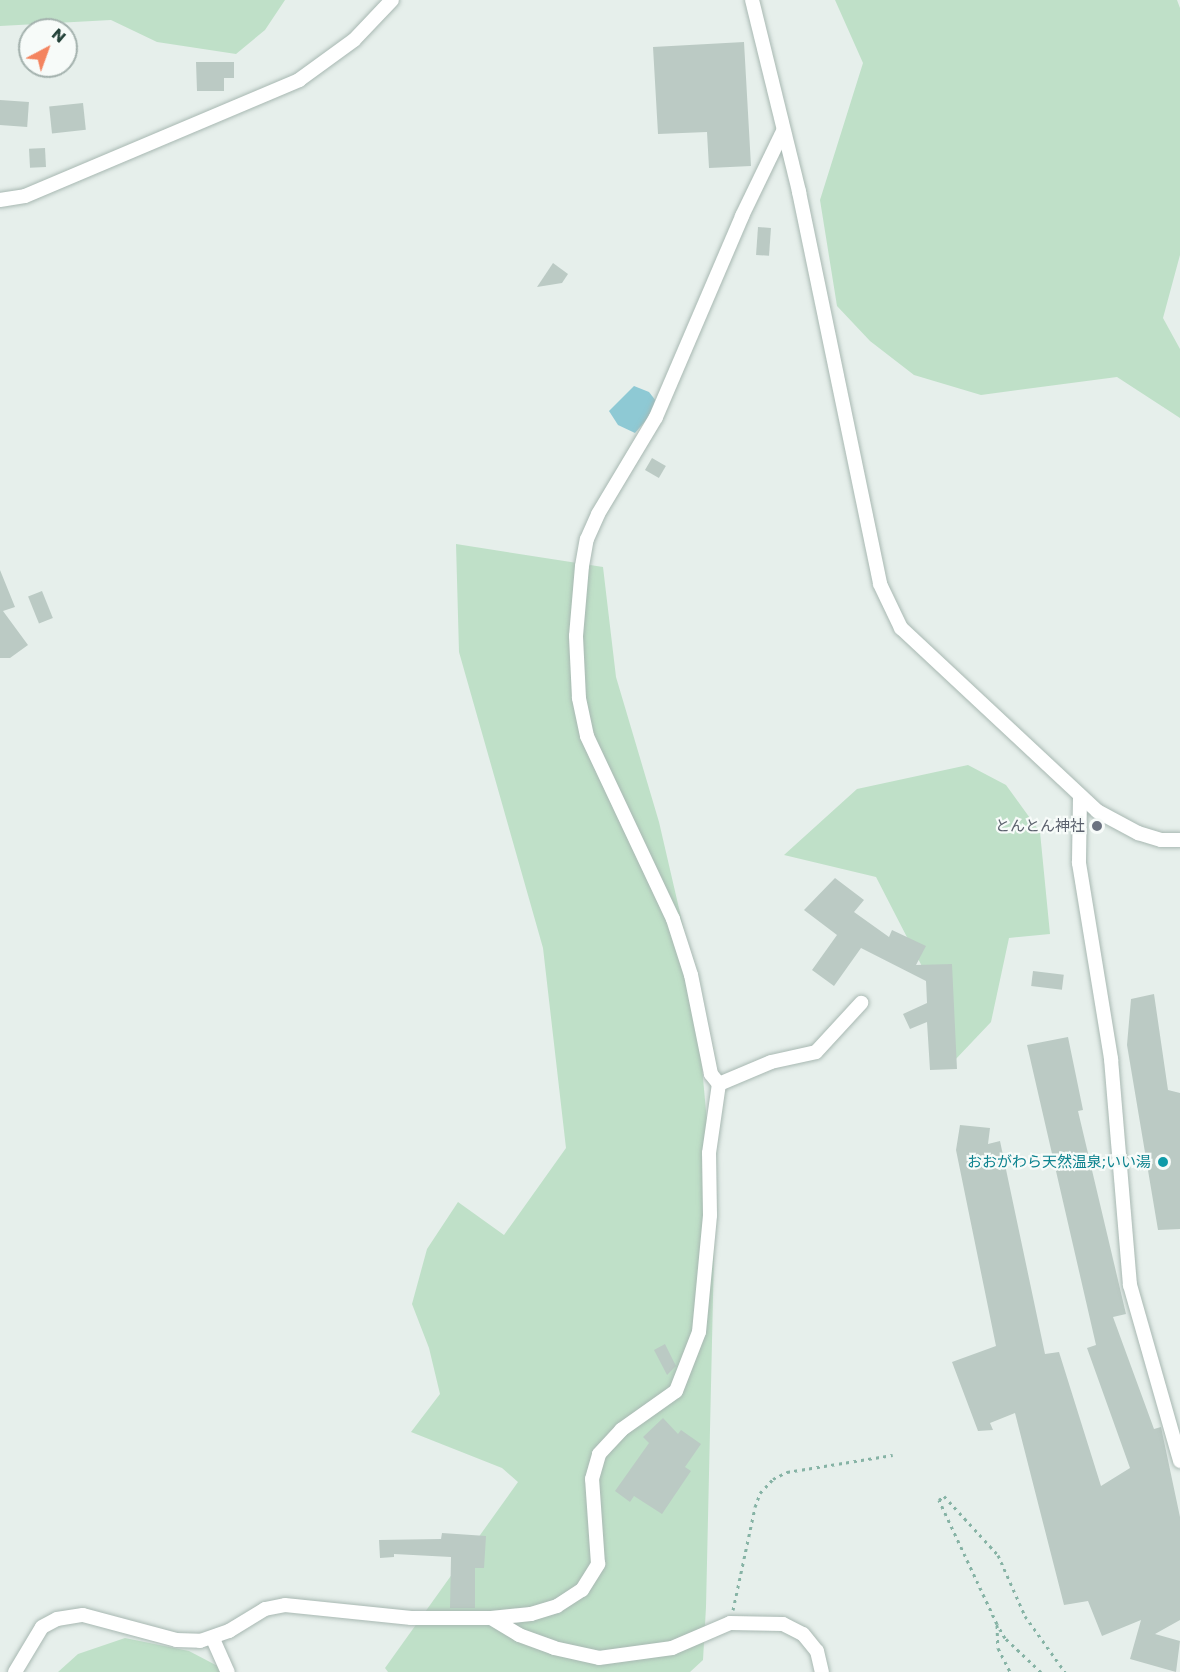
<!DOCTYPE html>
<html>
<head>
<meta charset="utf-8">
<style>
	body { margin:0 }
	#map { position:relative; width:1180px; height:1672px; overflow:hidden; background:#e6efeb; font-family:Poppins,"Noto Sans JP",sans-serif }
	div>[style] { position:absolute }
	[style*='--x'] { left:calc(var(--x)*1px); top:calc(var(--y)*1px); width:calc(var(--w)*1px); rotate:calc(var(--a)*1deg) }
	.green>* { inset:0; background:#bfe0c8 }
	.water>* { inset:0; background:#8ec9d4 }
	.building>* { inset:0; background:#bbcac4; transform-origin:0 0 }
	.path>* { height:3px; margin-top:-1.5px; transform-origin:0; background:repeating-linear-gradient(90deg,#86b3a5 0 3px,transparent 0 7.5px) }
	.roads { filter:drop-shadow(0 0 2px #a8b8b2) drop-shadow(0 0 2px #a8b8b2) }
	.minor>* { height:14px; margin:-7px; padding:0 7px; transform-origin:7px; border-radius:7px; background:#fff }
	.dots>* { width:16px; height:16px; translate:-50% -50%; box-sizing:border-box; border:3px solid #f7fbf9; border-radius:50% }
	span { translate:-50% -50%; white-space:nowrap; text-align:center; line-height:1.15; -webkit-text-stroke:4.5px #f7fbf9; paint-order:stroke }
	.worship-label { font-size:15px; color:#5b616d }
	.right { translate:-100% -50%; text-align:right }
	.culture-label { font-size:15px; color:#0d838f }
	.north { position:absolute; left:18px; top:18px; width:60px; height:60px; box-sizing:border-box; background:#f7fbf9; border:2px solid #a3b1ad; border-radius:50%; rotate:41deg; font-size:16px; font-weight:700; line-height:24px; text-align:center; color:#24423a }
	.north::after { content:''; display:block; margin:auto; width:21px; height:27px; background:#f4845f; clip-path:polygon(50% 0,100% 100%,50% 72%,0 100%) }
</style>
</head>
<body>
<div id="map">
	<div class="green">
		<div style="clip-path:polygon(0 0,285px 0,265px 30px,236px 54px,157px 42px,111px 20px,0 26px)"></div>
		<div style="clip-path:polygon(835px 0,1177px 0,1180px 8px,1180px 255px,1163px 318px,1180px 349px,1180px 418px,1117px 377px,981px 395px,914px 375px,870px 341px,837px 306px,820px 200px,863px 63px)"></div>
		<div style="clip-path:polygon(456px 544px,603px 567px,616px 677px,659px 822px,693px 969px,715px 1209px,706px 1607px,703px 1660px,690px 1672px,388px 1672px,385px 1668px,518px 1482px,502px 1468px,411px 1432px,440px 1394px,429px 1348px,412px 1304px,427px 1249px,458px 1202px,504px 1235px,566px 1148px,543px 948px,459px 652px)"></div>
		<div style="clip-path:polygon(968px 765px,1006px 785px,1040px 832px,1050px 934px,1009px 938px,991px 1022px,954px 1061px,946px 1013px,876px 877px,784px 855px,857px 789px)"></div>
		<div style="clip-path:polygon(125px 1638px,189px 1651px,229px 1672px,58px 1672px,78px 1654px)"></div>
	</div>
	<div class="water">
		<div style="clip-path:polygon(634px 386px,649px 392px,656px 401px,655px 410px,635px 433px,618px 425px,609px 411px)"></div>
	</div>
	<div class="building">
		<div style="clip-path:polygon(744px 42px,751px 166px,709px 168px,707px 132px,658px 134px,653px 47px)"></div>
		<div style="clip-path:polygon(196px 62px,234px 62px,234px 78px,224px 78px,224px 91px,197px 91px)"></div>
		<div style="left:0;top:100px;width:29px;height:25px;rotate:4deg"></div>
		<div style="left:83px;top:103px;width:27px;height:34px;rotate:84deg"></div>
		<div style="left:45px;top:148px;width:19px;height:16px;rotate:87deg"></div>
		<div style="left:758px;top:227px;width:13px;height:28px;rotate:4deg"></div>
		<div style="clip-path:polygon(553px 263px,568px 274px,562px 283px,537px 287px)"></div>
		<div style="left:652px;top:458px;width:16px;height:14px;rotate:30deg"></div>
		<div style="clip-path:polygon(0 570px,15px 607px,3px 611px,28px 645px,10px 658px,0 658px)"></div>
		<div style="left:42px;top:591px;width:29px;height:15px;rotate:68deg"></div>
		<div style="clip-path:polygon(835px 878px,864px 900px,854px 912px,889px 937px,892px 930px,926px 946px,916px 965px,952px 964px,957px 1069px,930px 1070px,927px 1022px,910px 1029px,903px 1014px,927px 1003px,926px 981px,861px 948px,834px 986px,812px 970px,837px 935px,804px 910px)"></div>
		<div style="left:1033px;top:971px;width:31px;height:15px;rotate:7deg"></div>
		<div style="clip-path:polygon(1154px 994px,1168px 1090px,1180px 1093px,1180px 1229px,1158px 1230px,1127px 1045px,1131px 999px)"></div>
		<div style="clip-path:polygon(1068px 1037px,1083px 1110px,1078px 1111px,1126px 1314px,1113px 1317px,1154px 1429px,1161px 1427px,1180px 1517px,1180px 1620px,1155px 1634px,1180px 1641px,1176px 1672px,1130px 1659px,1141px 1620px,1102px 1636px,1088px 1601px,1064px 1605px,1015px 1413px,990px 1423px,993px 1430px,978px 1431px,952px 1362px,996px 1346px,956px 1150px,960px 1125px,990px 1128px,988px 1144px,1000px 1141px,1045px 1354px,1059px 1352px,1101px 1486px,1130px 1468px,1087px 1348px,1096px 1345px,1027px 1045px)"></div>
		<div style="clip-path:polygon(665px 1344px,676px 1366px,667px 1375px,654px 1350px)"></div>
		<div style="clip-path:polygon(663px 1418px,678px 1434px,681px 1430px,701px 1444px,685px 1467px,691px 1471px,662px 1514px,634px 1496px,630px 1502px,615px 1491px,649px 1443px,643px 1437px)"></div>
		<div style="clip-path:polygon(442px 1533px,486px 1536px,484px 1568px,475px 1568px,475px 1608px,450px 1608px,451px 1557px,394px 1554px,394px 1557px,380px 1558px,379px 1540px,441px 1539px)"></div>
	</div>
	<div class="path">
		<div style="--x:733;--y:1610;--w:105;--a:-77.9"></div>
		<div style="--x:755;--y:1507;--w:15;--a:-70"></div>
		<div style="--x:760;--y:1493;--w:19;--a:-47"></div>
		<div style="--x:773;--y:1479;--w:16;--a:-27"></div>
		<div style="--x:787;--y:1472;--w:107;--a:-9.1"></div>
		<div style="--x:997;--y:1625;--w:23;--a:88"></div>
		<div style="--x:998;--y:1648;--w:27;--a:63"></div>
		<div style="--x:1041;--y:1672;--w:50;--a:-136.6"></div>
		<div style="--x:1005;--y:1638;--w:16;--a:-120"></div>
		<div style="--x:997;--y:1624;--w:137;--a:-115.1"></div>
		<div style="--x:939;--y:1500;--w:6;--a:-39"></div>
		<div style="--x:944;--y:1496;--w:80;--a:47.5"></div>
		<div style="--x:998;--y:1555;--w:67;--a:66.1"></div>
		<div style="--x:1025;--y:1616;--w:69;--a:54.5"></div>
	</div>
	<div class="roads">
		<div class="minor">
			<div style="--x:752;--y:0;--w:198;--a:76.2"></div>
			<div style="--x:799;--y:192;--w:400;--a:78.3"></div>
			<div style="--x:880;--y:584;--w:49;--a:64.5"></div>
			<div style="--x:901;--y:628;--w:268;--a:43"></div>
			<div style="--x:1097;--y:811;--w:47;--a:28.2"></div>
			<div style="--x:1138;--y:833;--w:24;--a:17"></div>
			<div style="--x:1161;--y:840;--w:19;--a:0"></div>
			<div style="--x:0;--y:200;--w:25;--a:-9"></div>
			<div style="--x:25;--y:196;--w:298;--a:-22.9"></div>
			<div style="--x:299;--y:80;--w:68;--a:-36"></div>
			<div style="--x:354;--y:40;--w:55;--a:-46.5"></div>
			<div style="--x:1080;--y:797;--w:66;--a:90.9"></div>
			<div style="--x:1079;--y:863;--w:199;--a:80.7"></div>
			<div style="--x:1111;--y:1059;--w:227;--a:85.2"></div>
			<div style="--x:1130;--y:1285;--w:183;--a:74.1"></div>
			<div style="--x:719;--y:1084;--w:56;--a:-22.9"></div>
			<div style="--x:771;--y:1062;--w:46;--a:-12.5"></div>
			<div style="--x:816;--y:1052;--w:67;--a:-47.4"></div>
			<div style="--x:491;--y:1618;--w:33;--a:31"></div>
			<div style="--x:519;--y:1635;--w:37;--a:20"></div>
			<div style="--x:554;--y:1648;--w:46;--a:12.5"></div>
			<div style="--x:599;--y:1658;--w:74;--a:-7.8"></div>
			<div style="--x:672;--y:1648;--w:63;--a:-23.3"></div>
			<div style="--x:730;--y:1623;--w:53;--a:1.1"></div>
			<div style="--x:783;--y:1624;--w:22;--a:27"></div>
			<div style="--x:803;--y:1634;--w:22;--a:51"></div>
			<div style="--x:817;--y:1651;--w:22;--a:77"></div>
			<div style="--x:213;--y:1639;--w:36;--a:66"></div>
			<div style="--x:15;--y:1672;--w:52;--a:-59"></div>
			<div style="--x:42;--y:1627;--w:17;--a:-28"></div>
			<div style="--x:57;--y:1619;--w:26;--a:-9"></div>
			<div style="--x:83;--y:1615;--w:96;--a:15"></div>
			<div style="--x:176;--y:1640;--w:24;--a:2"></div>
			<div style="--x:200;--y:1641;--w:31;--a:-19"></div>
			<div style="--x:229;--y:1631;--w:42;--a:-31.4"></div>
			<div style="--x:265;--y:1609;--w:20;--a:-11"></div>
			<div style="--x:285;--y:1605;--w:127;--a:5.9"></div>
			<div style="--x:411;--y:1618;--w:80;--a:0"></div>
			<div style="--x:491;--y:1618;--w:40;--a:-5.7"></div>
			<div style="--x:531;--y:1614;--w:27;--a:-17"></div>
			<div style="--x:557;--y:1606;--w:30;--a:-33"></div>
			<div style="--x:582;--y:1590;--w:31;--a:-58"></div>
			<div style="--x:598;--y:1564;--w:85;--a:-94"></div>
			<div style="--x:592;--y:1479;--w:26;--a:-74"></div>
			<div style="--x:599;--y:1454;--w:33;--a:-47"></div>
			<div style="--x:621;--y:1430;--w:67;--a:-35.3"></div>
			<div style="--x:676;--y:1391;--w:63;--a:-68.7"></div>
			<div style="--x:699;--y:1332;--w:118;--a:-84.6"></div>
			<div style="--x:710;--y:1215;--w:62;--a:-90.9"></div>
			<div style="--x:709;--y:1153;--w:70;--a:-81.8"></div>
			<div style="--x:719;--y:1084;--w:13;--a:-129"></div>
			<div style="--x:711;--y:1074;--w:101;--a:-101.4"></div>
			<div style="--x:691;--y:975;--w:59;--a:-107.8"></div>
			<div style="--x:673;--y:919;--w:202;--a:-115.2"></div>
			<div style="--x:587;--y:736;--w:39;--a:-102"></div>
			<div style="--x:579;--y:698;--w:62;--a:-92.8"></div>
			<div style="--x:576;--y:636;--w:70;--a:-85.1"></div>
			<div style="--x:582;--y:566;--w:27;--a:-80"></div>
			<div style="--x:587;--y:539;--w:27;--a:-66"></div>
			<div style="--x:598;--y:514;--w:113;--a:-59.1"></div>
			<div style="--x:656;--y:417;--w:219;--a:-66.8"></div>
			<div style="--x:742;--y:216;--w:94;--a:-64.2"></div>
		</div>
	</div>
	<div class="dots">
		<div style="left:1097px;top:826px;background:#6b7280"></div>
		<div style="left:1163px;top:1162px;background:#0f9aa8"></div>
	</div>
	<div class="worship-label">
		<span class="right" style="left:1085px;top:826px">とんとん神社</span>
	</div>
	<div class="culture-label">
		<span class="right" style="left:1151px;top:1162px">おおがわら天然温泉;いい湯</span>
	</div>
	<div class="north">N</div>
</div>
</body>
</html>
